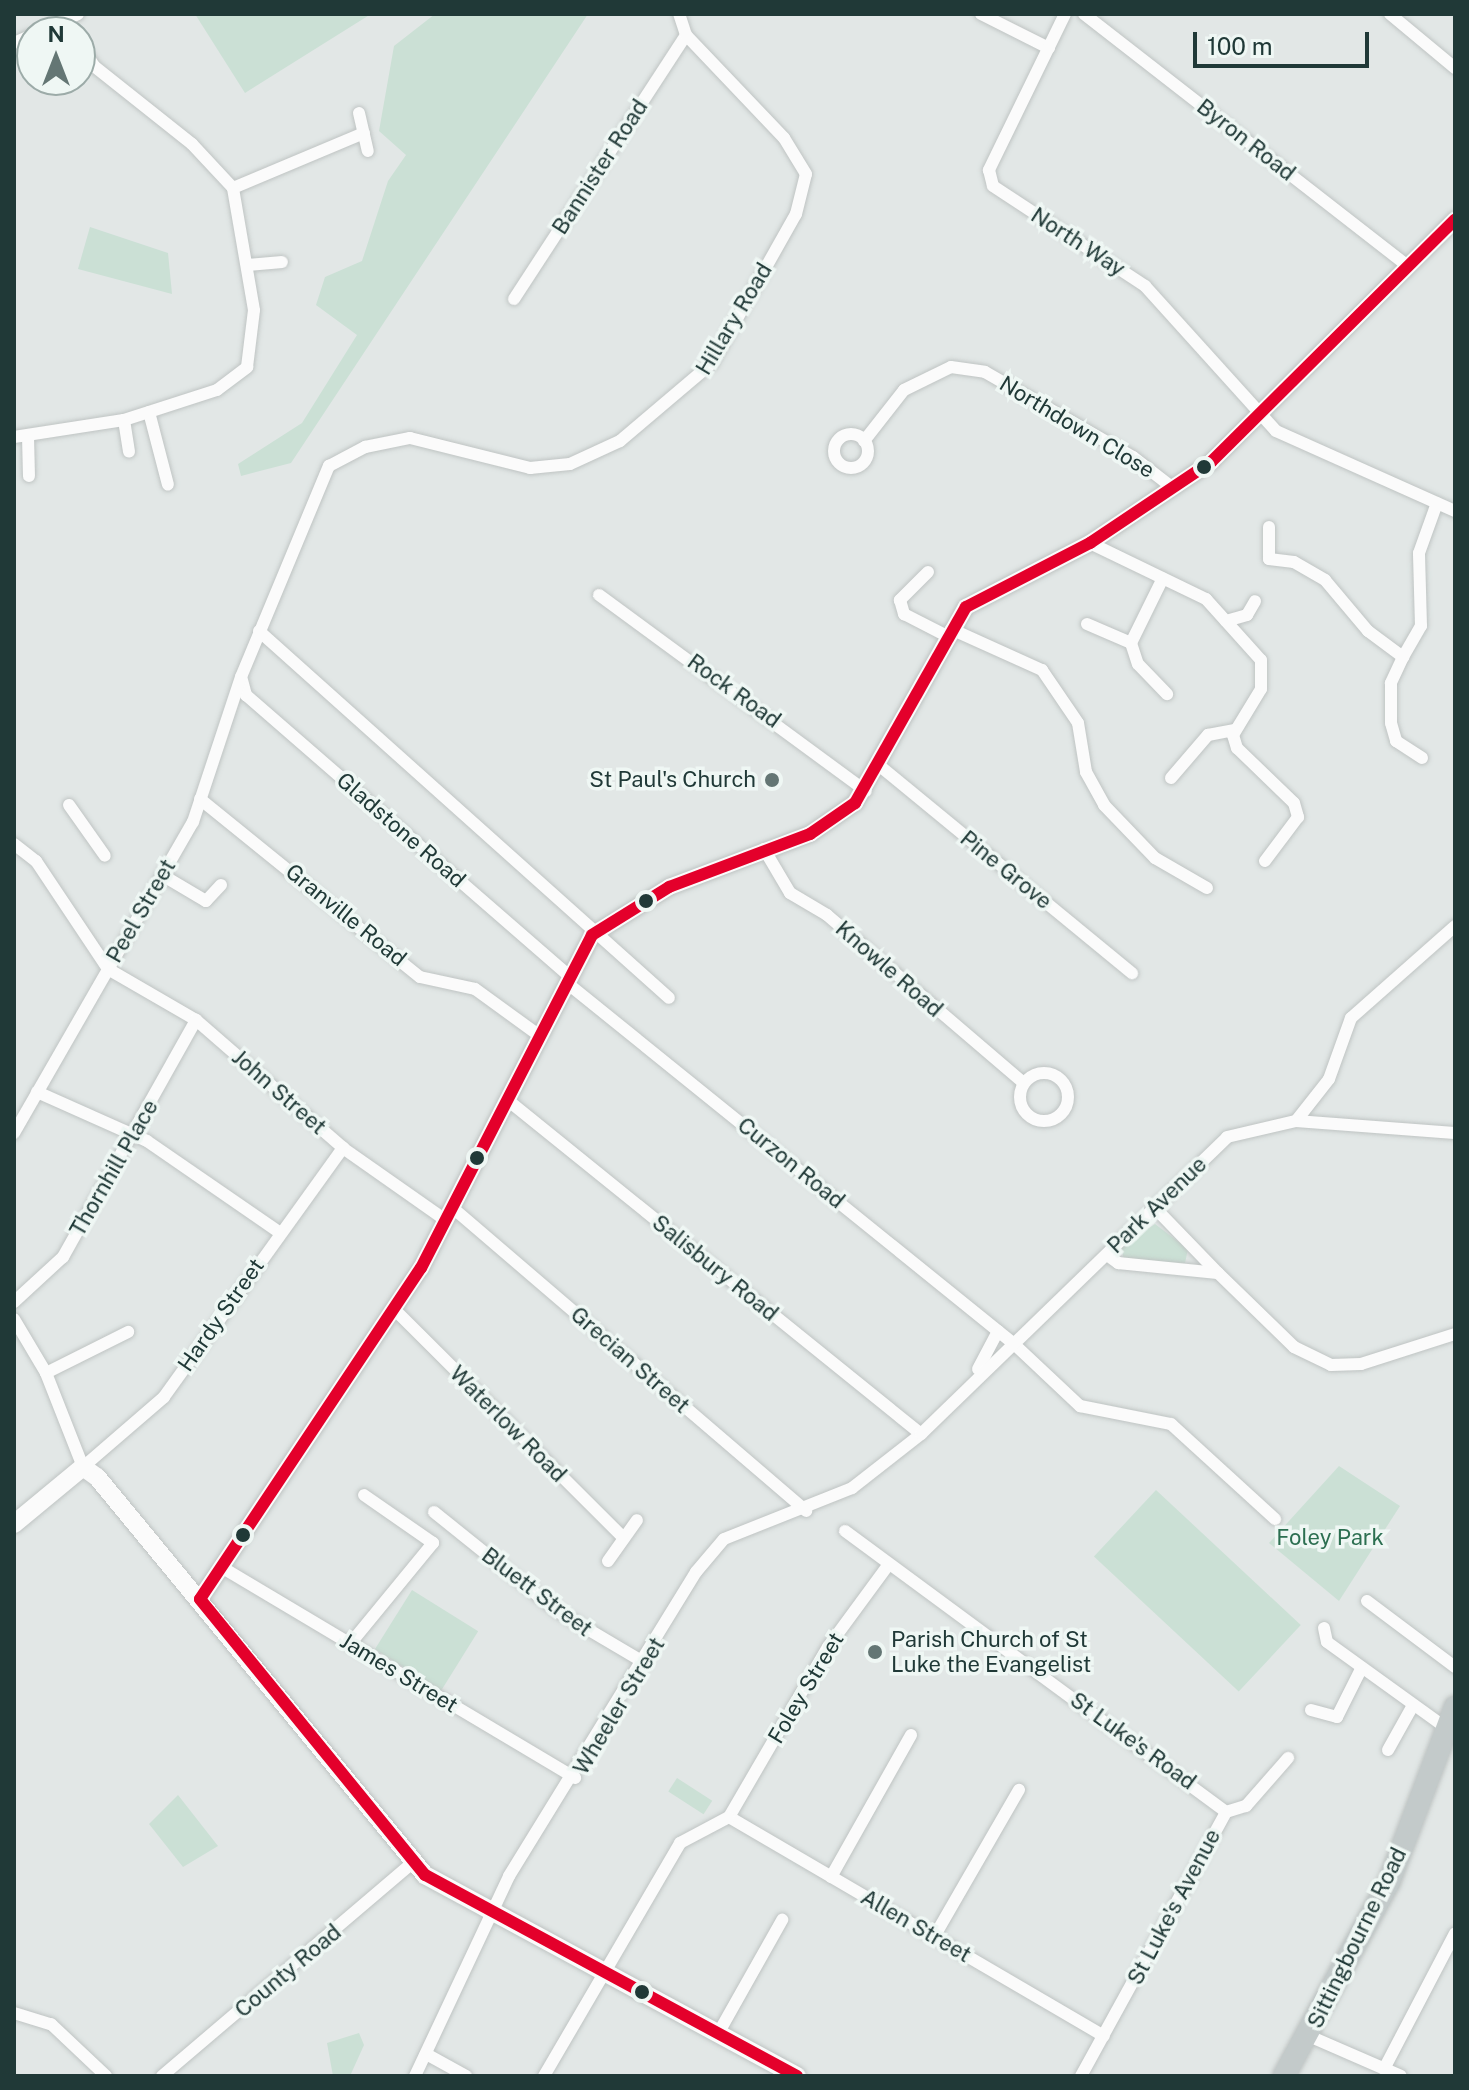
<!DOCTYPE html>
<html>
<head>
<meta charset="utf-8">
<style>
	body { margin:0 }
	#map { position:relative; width:1469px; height:2090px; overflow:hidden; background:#e2e7e6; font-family:"Public Sans",sans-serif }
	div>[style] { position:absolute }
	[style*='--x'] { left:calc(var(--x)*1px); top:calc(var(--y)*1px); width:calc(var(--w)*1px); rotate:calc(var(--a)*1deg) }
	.green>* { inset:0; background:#cbe0d5; transform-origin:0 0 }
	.roads { filter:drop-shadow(0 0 2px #bfc4c3) drop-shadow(0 0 2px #bfc4c3) }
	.minor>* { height:12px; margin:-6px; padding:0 6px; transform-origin:6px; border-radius:6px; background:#fbfbfb }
	.minor>.ring { margin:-6px; padding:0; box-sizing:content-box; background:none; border:12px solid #fbfbfb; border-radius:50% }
	.tertiary>* { height:16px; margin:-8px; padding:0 8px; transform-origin:8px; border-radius:8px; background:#fbfbfb }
	.secondary>* { height:18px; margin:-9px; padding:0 9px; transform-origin:9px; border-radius:9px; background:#fbfbfb }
	.trunk>* { height:22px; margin:-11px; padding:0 11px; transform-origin:11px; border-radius:11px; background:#c3caca }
	.bus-1>* { height:12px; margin:-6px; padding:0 6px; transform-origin:6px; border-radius:6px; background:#e4002b }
	.dots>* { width:22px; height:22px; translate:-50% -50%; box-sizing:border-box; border:4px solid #eff7f4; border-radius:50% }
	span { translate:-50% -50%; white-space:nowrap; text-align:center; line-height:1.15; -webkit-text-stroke:7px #eff7f4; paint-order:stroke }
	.street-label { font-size:22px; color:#203937 }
	.poi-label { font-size:22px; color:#203937 }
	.right { translate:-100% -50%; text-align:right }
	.left { translate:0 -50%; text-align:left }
	.park-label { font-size:22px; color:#2c6f51 }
	.frame { position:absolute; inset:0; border:16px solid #203937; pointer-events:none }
	.north { position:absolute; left:16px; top:16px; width:80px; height:80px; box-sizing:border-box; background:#eff7f4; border:2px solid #9caba8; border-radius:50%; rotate:0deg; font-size:22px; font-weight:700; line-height:32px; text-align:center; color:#203937 }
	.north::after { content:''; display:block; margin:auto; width:28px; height:36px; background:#647674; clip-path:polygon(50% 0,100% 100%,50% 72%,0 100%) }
	.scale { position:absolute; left:1193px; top:32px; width:176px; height:36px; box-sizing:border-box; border:4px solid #203937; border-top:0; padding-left:10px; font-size:24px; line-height:28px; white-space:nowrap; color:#203937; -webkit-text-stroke:6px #eff7f4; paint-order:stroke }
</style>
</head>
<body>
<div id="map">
	<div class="green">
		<div style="clip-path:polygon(195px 14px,371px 14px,245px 93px)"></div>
		<div style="clip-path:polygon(435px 14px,588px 14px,291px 463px,241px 476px,238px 464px,302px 423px,357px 335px,316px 305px,325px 277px,362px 261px,388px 181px,406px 155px,379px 131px,394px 46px)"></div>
		<div style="clip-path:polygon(90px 227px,168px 253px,172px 294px,78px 269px)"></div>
		<div style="clip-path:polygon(1155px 1224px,1188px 1249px,1185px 1263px,1124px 1260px,1121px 1246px)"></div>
		<div style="clip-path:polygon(1339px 1466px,1400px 1506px,1339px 1601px,1269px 1543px)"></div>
		<div style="left:1156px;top:1490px;width:198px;height:91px;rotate:43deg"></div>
		<div style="left:412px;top:1590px;width:78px;height:70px;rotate:32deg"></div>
		<div style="left:677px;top:1778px;width:42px;height:16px;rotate:33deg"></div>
		<div style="clip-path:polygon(178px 1795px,218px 1846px,183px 1867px,149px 1824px)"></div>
		<div style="clip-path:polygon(359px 2033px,364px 2045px,350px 2076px,333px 2076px,327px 2043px)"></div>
	</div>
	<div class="roads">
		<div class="minor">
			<div style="--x:981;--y:14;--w:76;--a:26.6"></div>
			<div style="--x:1065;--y:14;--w:174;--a:116"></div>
			<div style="--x:989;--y:170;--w:16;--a:76"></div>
			<div style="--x:993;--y:186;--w:182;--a:33.3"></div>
			<div style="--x:1145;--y:286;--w:195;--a:47.9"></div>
			<div style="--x:1276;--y:431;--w:196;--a:24.1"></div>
			<div style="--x:1084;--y:14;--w:409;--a:37.9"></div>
			<div style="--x:1390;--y:14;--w:85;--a:39.7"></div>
			<div style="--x:39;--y:32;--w:43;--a:-24.8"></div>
			<div style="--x:14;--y:43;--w:20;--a:-24"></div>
			<div style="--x:359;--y:113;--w:39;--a:77"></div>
			<div style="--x:233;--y:188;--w:142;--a:-22.8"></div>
			<div style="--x:248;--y:265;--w:34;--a:-5"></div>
			<div style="--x:514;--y:299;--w:315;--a:-56.9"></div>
			<div style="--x:149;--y:412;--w:75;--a:75.4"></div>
			<div style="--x:124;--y:420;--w:32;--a:81"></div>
			<div class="ring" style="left:834px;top:434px;width:22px;height:22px"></div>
			<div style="--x:28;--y:436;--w:40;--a:88.6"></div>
			<div style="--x:14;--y:437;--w:111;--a:-8.8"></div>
			<div style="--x:124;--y:420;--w:98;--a:-17.9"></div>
			<div style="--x:217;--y:390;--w:38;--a:-37"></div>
			<div style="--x:247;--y:367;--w:57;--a:-83"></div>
			<div style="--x:254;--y:310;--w:124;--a:-99.8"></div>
			<div style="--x:233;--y:188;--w:60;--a:-133"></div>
			<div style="--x:192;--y:144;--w:125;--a:-141.5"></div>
			<div style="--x:94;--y:66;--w:26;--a:-122"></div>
			<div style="--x:864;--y:441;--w:65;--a:-51.9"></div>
			<div style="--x:904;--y:390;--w:52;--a:-26.1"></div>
			<div style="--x:951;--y:367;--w:34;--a:8"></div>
			<div style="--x:985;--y:372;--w:171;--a:29.9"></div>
			<div style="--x:1133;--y:457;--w:51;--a:37.8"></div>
			<div style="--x:1269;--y:527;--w:32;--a:90"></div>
			<div style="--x:1269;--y:559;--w:25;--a:7"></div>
			<div style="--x:1294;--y:562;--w:36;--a:30"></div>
			<div style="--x:1325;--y:580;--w:67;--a:49.9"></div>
			<div style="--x:1368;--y:631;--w:44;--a:36.6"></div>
			<div style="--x:1403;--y:657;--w:36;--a:-60"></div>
			<div style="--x:1421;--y:626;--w:73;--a:-91.6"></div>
			<div style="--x:1419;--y:553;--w:53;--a:-70.2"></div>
			<div style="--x:1090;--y:543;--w:129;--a:25.8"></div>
			<div style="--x:1206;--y:599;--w:82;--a:48"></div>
			<div style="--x:1261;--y:660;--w:29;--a:90"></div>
			<div style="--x:1261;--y:689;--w:54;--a:121.3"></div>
			<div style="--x:1233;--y:735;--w:14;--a:73"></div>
			<div style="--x:1237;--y:748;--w:79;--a:44"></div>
			<div style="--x:1294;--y:803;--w:15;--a:74"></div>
			<div style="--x:1298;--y:817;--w:55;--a:126.9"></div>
			<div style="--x:928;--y:572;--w:40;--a:135"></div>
			<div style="--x:900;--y:600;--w:15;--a:74"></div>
			<div style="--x:904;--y:614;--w:48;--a:27.1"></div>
			<div style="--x:599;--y:595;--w:331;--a:36.3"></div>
			<div style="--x:1226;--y:621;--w:22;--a:-16"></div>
			<div style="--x:1247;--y:615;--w:16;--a:-60"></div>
			<div style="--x:1087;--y:624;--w:48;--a:23.4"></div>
			<div style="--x:1131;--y:643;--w:72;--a:-63.8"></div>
			<div style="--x:951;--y:629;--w:100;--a:24.3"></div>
			<div style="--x:1042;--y:670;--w:64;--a:55.8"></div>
			<div style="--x:1078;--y:723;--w:50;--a:80.7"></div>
			<div style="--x:1086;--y:772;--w:38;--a:61"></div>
			<div style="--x:1104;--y:805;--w:74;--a:46.1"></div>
			<div style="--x:1155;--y:858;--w:60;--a:30"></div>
			<div style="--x:259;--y:631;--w:550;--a:41.83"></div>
			<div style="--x:1131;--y:643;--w:22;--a:72"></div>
			<div style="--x:1138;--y:664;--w:42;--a:46"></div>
			<div style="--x:1403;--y:657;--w:29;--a:115"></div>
			<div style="--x:1391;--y:683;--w:40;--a:90"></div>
			<div style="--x:1391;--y:723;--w:19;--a:74"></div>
			<div style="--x:1396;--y:741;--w:31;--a:33"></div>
			<div style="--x:242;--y:680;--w:16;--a:75"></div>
			<div style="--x:246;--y:695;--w:430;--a:41"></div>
			<div style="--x:881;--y:767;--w:325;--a:39.4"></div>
			<div style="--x:1171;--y:778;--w:57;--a:-49.3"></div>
			<div style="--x:1208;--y:735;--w:26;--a:-11"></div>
			<div style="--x:200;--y:799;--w:283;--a:39"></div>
			<div style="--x:420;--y:977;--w:56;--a:12.3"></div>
			<div style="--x:475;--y:989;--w:82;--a:36"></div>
			<div style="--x:69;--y:805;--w:62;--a:54.8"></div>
			<div style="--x:14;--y:844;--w:28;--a:38"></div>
			<div style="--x:36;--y:861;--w:130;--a:56.3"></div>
			<div style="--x:108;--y:969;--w:102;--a:30.1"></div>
			<div style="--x:196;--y:1020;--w:195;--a:41"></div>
			<div style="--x:343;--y:1148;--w:127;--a:35.1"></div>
			<div style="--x:764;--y:849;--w:51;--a:59.4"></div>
			<div style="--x:790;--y:893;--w:43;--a:30.7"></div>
			<div style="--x:827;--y:915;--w:259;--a:40.5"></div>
			<div style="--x:162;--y:875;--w:51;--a:30.6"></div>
			<div style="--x:206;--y:901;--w:22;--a:-47"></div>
			<div style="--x:567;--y:983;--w:575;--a:38.92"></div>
			<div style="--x:1014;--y:1344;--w:91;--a:43.2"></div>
			<div style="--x:1080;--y:1406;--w:93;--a:11.2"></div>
			<div style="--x:1171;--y:1424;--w:141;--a:42.4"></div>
			<div class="ring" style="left:1020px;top:1073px;width:36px;height:36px"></div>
			<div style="--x:37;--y:1092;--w:120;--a:24"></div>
			<div style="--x:147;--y:1141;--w:160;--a:34.6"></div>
			<div style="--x:510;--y:1102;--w:528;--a:38.93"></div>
			<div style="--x:1296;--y:1121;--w:53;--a:-51.8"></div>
			<div style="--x:1329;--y:1079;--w:65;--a:-70.2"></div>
			<div style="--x:1351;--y:1018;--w:139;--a:-41.5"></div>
			<div style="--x:14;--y:1133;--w:359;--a:-60.1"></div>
			<div style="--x:193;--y:822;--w:153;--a:-71.7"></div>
			<div style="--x:241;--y:677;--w:229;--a:-67.4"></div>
			<div style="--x:329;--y:466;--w:41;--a:-27.8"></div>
			<div style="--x:365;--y:447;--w:46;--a:-11.3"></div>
			<div style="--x:410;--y:438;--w:124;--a:14"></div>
			<div style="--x:530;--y:468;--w:40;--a:-5.7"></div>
			<div style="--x:570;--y:464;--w:55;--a:-24.7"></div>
			<div style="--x:620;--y:441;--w:121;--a:-40.3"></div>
			<div style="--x:712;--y:363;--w:171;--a:-60.6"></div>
			<div style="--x:796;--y:214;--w:41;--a:-76"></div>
			<div style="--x:806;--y:174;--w:42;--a:-121.4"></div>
			<div style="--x:784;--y:138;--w:142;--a:-133.6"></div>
			<div style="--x:686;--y:35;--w:22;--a:-108"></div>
			<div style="--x:1155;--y:1208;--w:91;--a:45.9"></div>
			<div style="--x:454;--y:1209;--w:464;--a:40.6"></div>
			<div style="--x:1107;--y:1255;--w:14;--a:36"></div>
			<div style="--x:1118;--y:1263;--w:100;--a:5.7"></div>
			<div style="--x:1218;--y:1273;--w:106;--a:44.2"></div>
			<div style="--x:1294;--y:1347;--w:41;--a:25.9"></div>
			<div style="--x:1331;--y:1365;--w:30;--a:-2"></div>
			<div style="--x:1361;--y:1364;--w:99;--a:-17.7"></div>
			<div style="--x:14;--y:1302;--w:67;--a:-42.6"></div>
			<div style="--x:63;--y:1257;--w:272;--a:-60.7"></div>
			<div style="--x:395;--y:1310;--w:320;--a:44.9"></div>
			<div style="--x:14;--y:1319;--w:63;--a:59.3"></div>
			<div style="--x:46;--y:1373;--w:101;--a:68.5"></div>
			<div style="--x:83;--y:1467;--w:107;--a:-40.8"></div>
			<div style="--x:164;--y:1397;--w:307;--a:-54.3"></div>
			<div style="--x:978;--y:1369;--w:43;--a:-62.2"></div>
			<div style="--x:46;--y:1373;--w:92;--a:-26.6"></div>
			<div style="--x:434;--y:1512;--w:158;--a:38.8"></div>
			<div style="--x:557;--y:1611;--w:102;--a:30.6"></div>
			<div style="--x:845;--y:1531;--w:473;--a:36.4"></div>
			<div style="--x:608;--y:1561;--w:50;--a:-54.7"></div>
			<div style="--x:223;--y:1568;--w:410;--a:30.8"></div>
			<div style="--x:1367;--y:1601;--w:110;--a:36.9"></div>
			<div style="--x:1324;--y:1628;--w:14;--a:78"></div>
			<div style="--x:1327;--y:1642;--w:150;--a:35.8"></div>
			<div style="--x:350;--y:1644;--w:131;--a:-50.6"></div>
			<div style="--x:433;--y:1543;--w:84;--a:-145.2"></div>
			<div style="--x:1311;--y:1710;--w:27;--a:15"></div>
			<div style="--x:1337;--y:1717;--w:54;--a:-63.4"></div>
			<div style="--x:1388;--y:1750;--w:49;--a:-60.8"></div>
			<div style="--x:729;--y:1817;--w:434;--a:30.3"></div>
			<div style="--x:729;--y:1817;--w:197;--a:-59.8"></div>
			<div style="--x:828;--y:1647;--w:103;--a:-53.7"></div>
			<div style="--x:831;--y:1877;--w:163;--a:-60.6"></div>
			<div style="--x:934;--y:1937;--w:170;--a:-60"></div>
			<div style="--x:14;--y:2013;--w:39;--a:17"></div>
			<div style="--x:51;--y:2024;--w:76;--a:43.4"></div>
			<div style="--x:719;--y:2032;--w:129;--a:-60.6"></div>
			<div style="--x:1309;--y:2036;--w:100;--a:23.5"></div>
			<div style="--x:426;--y:2054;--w:46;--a:28.8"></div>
			<div style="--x:1384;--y:2069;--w:153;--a:-62.4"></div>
			<div style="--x:162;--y:2076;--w:328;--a:-40.4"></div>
			<div style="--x:415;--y:2076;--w:221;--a:-64.8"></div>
			<div style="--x:509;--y:1876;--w:357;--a:-58.4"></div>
			<div style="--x:696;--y:1572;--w:43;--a:-49.7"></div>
			<div style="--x:724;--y:1539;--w:138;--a:-21.7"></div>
			<div style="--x:852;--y:1488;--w:88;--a:-38"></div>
			<div style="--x:921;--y:1434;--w:426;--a:-44.1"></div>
			<div style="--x:1227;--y:1137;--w:71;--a:-13.1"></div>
			<div style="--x:1296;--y:1121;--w:159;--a:4.3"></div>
			<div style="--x:544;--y:2076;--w:270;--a:-59.7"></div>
			<div style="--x:680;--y:1843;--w:55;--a:-28"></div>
			<div style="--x:1081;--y:2076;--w:301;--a:-61.2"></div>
			<div style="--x:1226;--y:1812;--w:21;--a:-17"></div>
			<div style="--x:1246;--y:1806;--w:64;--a:-48.8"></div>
		</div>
		<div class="tertiary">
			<div style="--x:200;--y:1599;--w:398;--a:-56.3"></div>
			<div style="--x:421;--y:1268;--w:374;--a:-62.8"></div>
			<div style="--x:592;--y:935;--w:91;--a:-31.9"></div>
			<div style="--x:669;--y:887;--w:151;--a:-20.6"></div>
			<div style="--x:810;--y:834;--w:55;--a:-34.6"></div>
			<div style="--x:855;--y:803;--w:225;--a:-60.5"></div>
			<div style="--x:966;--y:607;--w:140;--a:-27.3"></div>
			<div style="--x:1090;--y:543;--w:146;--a:-33.8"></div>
			<div style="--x:1211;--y:462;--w:344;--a:-44.8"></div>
		</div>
		<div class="secondary">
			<div style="--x:14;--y:1524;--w:89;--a:-39.6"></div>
			<div style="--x:83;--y:1467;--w:17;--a:36"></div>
			<div style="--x:97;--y:1477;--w:516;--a:50.51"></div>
			<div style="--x:425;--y:1875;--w:423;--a:28.4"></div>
		</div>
		<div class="trunk">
			<div style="--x:1284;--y:2076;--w:221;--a:-61.6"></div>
			<div style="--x:1389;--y:1882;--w:187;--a:-69.3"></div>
		</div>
	</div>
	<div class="bus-1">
		<div style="--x:797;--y:2076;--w:423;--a:-151.6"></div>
		<div style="--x:425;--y:1875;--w:356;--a:-129.2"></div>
		<div style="--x:200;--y:1599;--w:398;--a:-56.3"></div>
		<div style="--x:421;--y:1268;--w:374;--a:-62.8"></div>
		<div style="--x:592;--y:935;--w:91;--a:-31.9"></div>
		<div style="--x:669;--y:887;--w:151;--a:-20.6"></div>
		<div style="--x:810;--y:834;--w:55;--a:-34.6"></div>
		<div style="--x:855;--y:803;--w:225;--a:-60.5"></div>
		<div style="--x:966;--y:607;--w:140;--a:-27.3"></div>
		<div style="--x:1090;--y:543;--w:146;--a:-33.8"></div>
		<div style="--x:1211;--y:462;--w:344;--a:-44.8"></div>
	</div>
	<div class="dots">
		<div style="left:1204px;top:467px;background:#203937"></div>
		<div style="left:772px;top:780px;background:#647674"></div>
		<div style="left:646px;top:901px;background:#203937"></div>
		<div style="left:477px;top:1158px;background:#203937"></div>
		<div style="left:243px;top:1535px;background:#203937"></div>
		<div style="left:875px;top:1652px;background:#647674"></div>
		<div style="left:642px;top:1992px;background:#203937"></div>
	</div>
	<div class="street-label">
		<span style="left:1246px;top:140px;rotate:38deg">Byron Road</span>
		<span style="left:600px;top:167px;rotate:-57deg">Bannister Road</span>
		<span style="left:1078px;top:242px;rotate:33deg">North Way</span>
		<span style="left:734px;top:319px;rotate:-59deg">Hillary Road</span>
		<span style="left:1077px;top:427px;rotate:31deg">Northdown Close</span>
		<span style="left:734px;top:691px;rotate:36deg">Rock Road</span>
		<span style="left:401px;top:830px;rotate:41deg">Gladstone Road</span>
		<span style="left:1006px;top:870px;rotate:39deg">Pine Grove</span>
		<span style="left:141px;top:911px;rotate:-60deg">Peel Street</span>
		<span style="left:346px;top:915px;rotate:39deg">Granville Road</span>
		<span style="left:889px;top:969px;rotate:41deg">Knowle Road</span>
		<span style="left:279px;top:1092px;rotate:41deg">John Street</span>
		<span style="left:791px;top:1163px;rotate:39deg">Curzon Road</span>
		<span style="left:114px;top:1168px;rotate:-60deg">Thornhill Place</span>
		<span style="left:1157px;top:1205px;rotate:-44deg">Park Avenue</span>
		<span style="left:715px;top:1268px;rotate:39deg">Salisbury Road</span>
		<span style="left:221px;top:1315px;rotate:-55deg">Hardy Street</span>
		<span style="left:630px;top:1360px;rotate:41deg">Grecian Street</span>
		<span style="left:508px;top:1424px;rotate:45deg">Waterlow Road</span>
		<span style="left:537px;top:1592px;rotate:37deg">Bluett Street</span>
		<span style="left:399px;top:1673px;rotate:31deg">James Street</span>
		<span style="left:806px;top:1688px;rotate:-59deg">Foley Street</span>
		<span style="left:619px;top:1706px;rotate:-59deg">Wheeler Street</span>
		<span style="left:1133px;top:1741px;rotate:36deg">St Luke's Road</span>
		<span style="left:1174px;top:1907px;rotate:-62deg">St Luke's Avenue</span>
		<span style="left:916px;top:1926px;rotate:30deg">Allen Street</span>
		<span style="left:1357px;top:1938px;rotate:-64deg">Sittingbourne Road</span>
		<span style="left:288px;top:1971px;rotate:-40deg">County Road</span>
	</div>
	<div class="poi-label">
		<span class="right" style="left:756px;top:780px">St Paul's Church</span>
		<span class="left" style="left:891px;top:1652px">Parish Church of St<br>Luke the Evangelist</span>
	</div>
	<div class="park-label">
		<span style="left:1330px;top:1538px">Foley Park</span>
	</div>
	<div class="frame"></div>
	<div class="north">N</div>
	<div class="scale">100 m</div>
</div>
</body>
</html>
